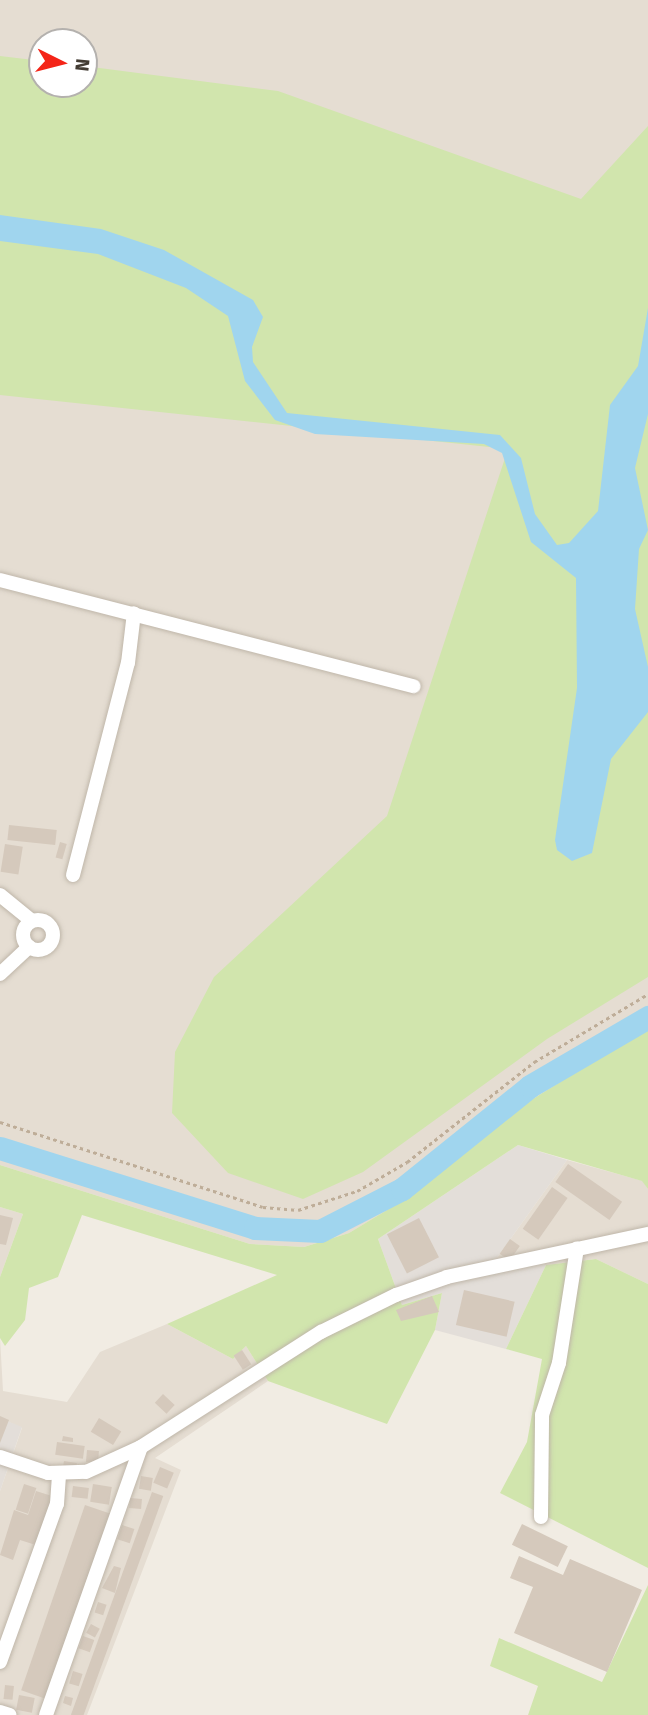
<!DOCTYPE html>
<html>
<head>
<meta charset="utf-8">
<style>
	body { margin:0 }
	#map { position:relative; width:648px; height:1715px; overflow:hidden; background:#f1ece3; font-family:"Fira Sans",sans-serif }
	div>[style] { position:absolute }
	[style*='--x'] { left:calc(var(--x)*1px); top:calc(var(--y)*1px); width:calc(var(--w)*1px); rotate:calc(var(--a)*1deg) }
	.residential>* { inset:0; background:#e5ddd2 }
	.industrial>* { inset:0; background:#e3ded9 }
	.green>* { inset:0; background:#d1e5ad }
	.water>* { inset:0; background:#a0d5ee }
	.river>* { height:23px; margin:-11.5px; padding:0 11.5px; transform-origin:11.5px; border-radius:11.5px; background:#a0d5ee }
	.building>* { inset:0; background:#d5c9bc; transform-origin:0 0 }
	.path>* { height:2.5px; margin-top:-1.25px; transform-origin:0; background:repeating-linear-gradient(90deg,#bead98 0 3.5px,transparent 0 7px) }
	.roads { filter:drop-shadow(0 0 2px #bfb6a9) drop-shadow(0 0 2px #bfb6a9) }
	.minor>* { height:14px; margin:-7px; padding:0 7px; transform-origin:7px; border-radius:7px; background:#fff }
	.minor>.ring { margin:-7px; padding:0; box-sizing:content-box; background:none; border:14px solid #fff; border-radius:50% }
	span { translate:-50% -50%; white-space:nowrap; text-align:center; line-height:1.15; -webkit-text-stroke:6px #fff; paint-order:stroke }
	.north { position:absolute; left:28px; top:28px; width:70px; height:70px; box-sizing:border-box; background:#fff; border:2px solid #b4b1ae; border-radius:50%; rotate:96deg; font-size:19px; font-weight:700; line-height:28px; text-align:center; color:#433c34 }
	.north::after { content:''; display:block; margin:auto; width:24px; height:32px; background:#f42518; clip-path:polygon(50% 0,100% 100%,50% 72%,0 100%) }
</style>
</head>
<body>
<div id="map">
	<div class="residential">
		<div style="clip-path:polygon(evenodd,0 0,648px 0,648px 1027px,507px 1115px,413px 1195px,349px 1233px,304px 1247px,250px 1244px,0 1165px,0 0,42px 42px,84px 42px,84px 84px,42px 84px,42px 42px)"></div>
		<div style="clip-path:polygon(567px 1160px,643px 1181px,648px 1189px,648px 1284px,596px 1259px,546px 1265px,496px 1259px)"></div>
		<div style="clip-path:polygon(0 1207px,23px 1214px,0 1277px)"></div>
		<div style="clip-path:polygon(167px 1324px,233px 1359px,246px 1346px,268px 1381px,155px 1458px,181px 1470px,87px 1715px,0 1715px,0 1491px,22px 1428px,0 1418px,0 1338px,3px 1391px,67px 1402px,100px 1352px)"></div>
	</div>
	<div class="industrial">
		<div style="clip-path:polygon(518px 1145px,567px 1160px,496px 1259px,546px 1265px,506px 1349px,435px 1330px,442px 1293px,402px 1305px,378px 1239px)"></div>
		<div style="clip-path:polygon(0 1418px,22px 1427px,0 1491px)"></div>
	</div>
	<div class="green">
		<div style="clip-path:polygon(0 56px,42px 61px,42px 84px,84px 84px,84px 66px,278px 91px,581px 199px,648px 126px,648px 977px,547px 1039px,363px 1172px,303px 1199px,228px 1173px,172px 1113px,175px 1052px,214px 977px,387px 816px,508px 449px,0 395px)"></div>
		<div style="clip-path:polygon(648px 1027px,648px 1189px,642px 1181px,518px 1145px,378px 1239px,402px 1305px,442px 1293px,435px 1330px,387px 1424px,268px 1381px,246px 1346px,233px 1359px,167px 1324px,277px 1275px,82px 1215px,58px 1277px,29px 1288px,25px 1320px,5px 1346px,0 1338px,0 1277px,23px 1214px,0 1207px,0 1165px,250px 1244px,304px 1247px,349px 1233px,412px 1195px,507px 1115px)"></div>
		<div style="clip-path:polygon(596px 1259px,648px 1284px,648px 1568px,500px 1493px,527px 1442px,542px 1359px,506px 1349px,546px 1265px)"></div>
		<div style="clip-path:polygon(648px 1585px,648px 1715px,528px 1715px,538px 1686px,490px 1666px,499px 1638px,602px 1682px)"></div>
	</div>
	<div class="water">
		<div style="clip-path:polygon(0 215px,101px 229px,164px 250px,253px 300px,263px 317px,252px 347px,253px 362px,287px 413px,500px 435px,521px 458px,535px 514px,557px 545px,569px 543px,598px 511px,610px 405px,638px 366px,648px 308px,648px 414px,635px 468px,648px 530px,639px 549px,635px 609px,648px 667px,648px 712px,611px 759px,592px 853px,572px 861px,557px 850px,555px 840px,577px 688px,576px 578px,531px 542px,502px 453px,484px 444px,315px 434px,275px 420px,245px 381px,228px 316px,186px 288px,98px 254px,0 241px)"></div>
	</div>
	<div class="river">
		<div style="--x:0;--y:1148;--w:267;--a:17.4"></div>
		<div style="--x:255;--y:1228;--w:65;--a:2.6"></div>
		<div style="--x:320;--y:1231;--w:92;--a:-27.1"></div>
		<div style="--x:402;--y:1189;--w:164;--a:-38.8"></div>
		<div style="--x:530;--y:1086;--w:137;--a:-30.3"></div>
	</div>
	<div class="building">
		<div style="left:9px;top:825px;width:48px;height:15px;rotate:6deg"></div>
		<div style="left:60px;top:842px;width:7px;height:16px;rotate:16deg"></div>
		<div style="left:5px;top:844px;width:18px;height:28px;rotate:9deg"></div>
		<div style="left:568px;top:1164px;width:66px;height:22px;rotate:35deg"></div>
		<div style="left:552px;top:1187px;width:19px;height:51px;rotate:35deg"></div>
		<div style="clip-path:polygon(0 1215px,13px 1218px,6px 1245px,0 1244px)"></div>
		<div style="left:419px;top:1218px;width:44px;height:36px;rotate:63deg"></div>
		<div style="left:510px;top:1239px;width:12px;height:18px;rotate:35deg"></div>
		<div style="left:464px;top:1290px;width:52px;height:36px;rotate:13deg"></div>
		<div style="clip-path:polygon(432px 1296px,439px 1312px,401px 1321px,396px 1310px)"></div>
		<div style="left:242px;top:1350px;width:17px;height:10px;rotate:57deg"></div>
		<div style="left:163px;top:1394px;width:16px;height:12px;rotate:43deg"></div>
		<div style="clip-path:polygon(0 1416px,9px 1420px,0 1443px)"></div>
		<div style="left:99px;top:1418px;width:26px;height:16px;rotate:31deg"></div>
		<div style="clip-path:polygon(63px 1436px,73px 1438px,73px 1442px,62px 1441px)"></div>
		<div style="left:57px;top:1442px;width:28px;height:13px;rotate:8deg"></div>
		<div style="left:87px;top:1450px;width:12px;height:12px;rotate:5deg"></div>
		<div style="left:64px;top:1461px;width:13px;height:8px;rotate:9deg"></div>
		<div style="left:160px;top:1467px;width:15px;height:17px;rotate:23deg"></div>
		<div style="left:141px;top:1476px;width:12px;height:13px;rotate:9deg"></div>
		<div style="left:24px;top:1484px;width:13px;height:27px;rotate:18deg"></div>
		<div style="left:93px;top:1484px;width:19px;height:18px;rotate:9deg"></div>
		<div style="left:73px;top:1486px;width:16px;height:11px;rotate:7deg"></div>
		<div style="clip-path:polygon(36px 1491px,55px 1497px,39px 1546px,20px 1540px,13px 1560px,0 1555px,14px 1510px,28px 1515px)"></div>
		<div style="left:152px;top:1492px;width:12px;height:237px;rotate:20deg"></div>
		<div style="left:130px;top:1498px;width:12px;height:10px;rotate:5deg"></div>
		<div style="left:85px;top:1505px;width:31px;height:196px;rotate:19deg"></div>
		<div style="left:522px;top:1524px;width:51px;height:23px;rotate:26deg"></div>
		<div style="left:122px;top:1525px;width:13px;height:15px;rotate:18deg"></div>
		<div style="clip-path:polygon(519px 1556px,563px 1575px,570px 1559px,642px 1590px,607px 1672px,514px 1633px,533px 1587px,510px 1578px)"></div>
		<div style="clip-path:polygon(114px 1566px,121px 1568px,115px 1593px,102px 1588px)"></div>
		<div style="left:98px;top:1602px;width:9px;height:11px;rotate:18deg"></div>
		<div style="left:91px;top:1624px;width:10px;height:10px;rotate:29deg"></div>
		<div style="left:83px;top:1636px;width:12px;height:13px;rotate:20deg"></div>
		<div style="left:73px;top:1671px;width:10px;height:13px;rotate:17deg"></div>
		<div style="left:5px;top:1685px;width:9px;height:14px;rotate:6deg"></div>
		<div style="left:19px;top:1695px;width:16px;height:15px;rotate:11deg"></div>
		<div style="clip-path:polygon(65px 1696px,73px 1698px,71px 1706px,63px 1703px)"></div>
	</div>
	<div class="path">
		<div style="--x:0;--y:1122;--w:276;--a:17.9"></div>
		<div style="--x:263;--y:1207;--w:35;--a:5"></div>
		<div style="--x:298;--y:1210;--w:62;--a:-17.9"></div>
		<div style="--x:357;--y:1191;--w:58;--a:-30.1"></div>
		<div style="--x:407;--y:1162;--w:162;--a:-38.2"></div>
		<div style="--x:534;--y:1062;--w:133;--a:-30.8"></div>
	</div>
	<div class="roads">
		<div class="minor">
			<div style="--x:0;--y:580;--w:427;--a:14.4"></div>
			<div style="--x:73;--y:875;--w:219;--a:-75.5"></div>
			<div style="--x:128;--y:663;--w:50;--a:-83.2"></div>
			<div style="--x:0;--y:895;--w:41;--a:39.1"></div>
			<div class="ring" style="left:23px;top:920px;width:16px;height:16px"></div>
			<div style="--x:0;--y:974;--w:40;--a:-43"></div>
			<div style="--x:0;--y:1457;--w:51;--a:18.4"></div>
			<div style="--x:48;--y:1473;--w:38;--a:-2"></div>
			<div style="--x:86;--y:1472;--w:60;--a:-24.4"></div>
			<div style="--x:141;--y:1447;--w:214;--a:-32.6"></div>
			<div style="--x:321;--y:1332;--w:84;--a:-26.3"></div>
			<div style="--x:396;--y:1295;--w:54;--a:-19.4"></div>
			<div style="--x:447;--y:1277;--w:206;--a:-12.1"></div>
			<div style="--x:541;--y:1517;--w:102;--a:-89.4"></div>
			<div style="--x:542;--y:1415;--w:55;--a:-71.9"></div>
			<div style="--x:559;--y:1363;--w:116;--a:-81.1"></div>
			<div style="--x:0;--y:1662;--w:168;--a:-70.2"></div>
			<div style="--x:57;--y:1504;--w:31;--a:-86"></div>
			<div style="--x:0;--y:1712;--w:10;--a:17"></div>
			<div style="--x:46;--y:1715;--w:284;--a:-70.5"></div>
		</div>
	</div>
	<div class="north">N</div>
</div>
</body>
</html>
